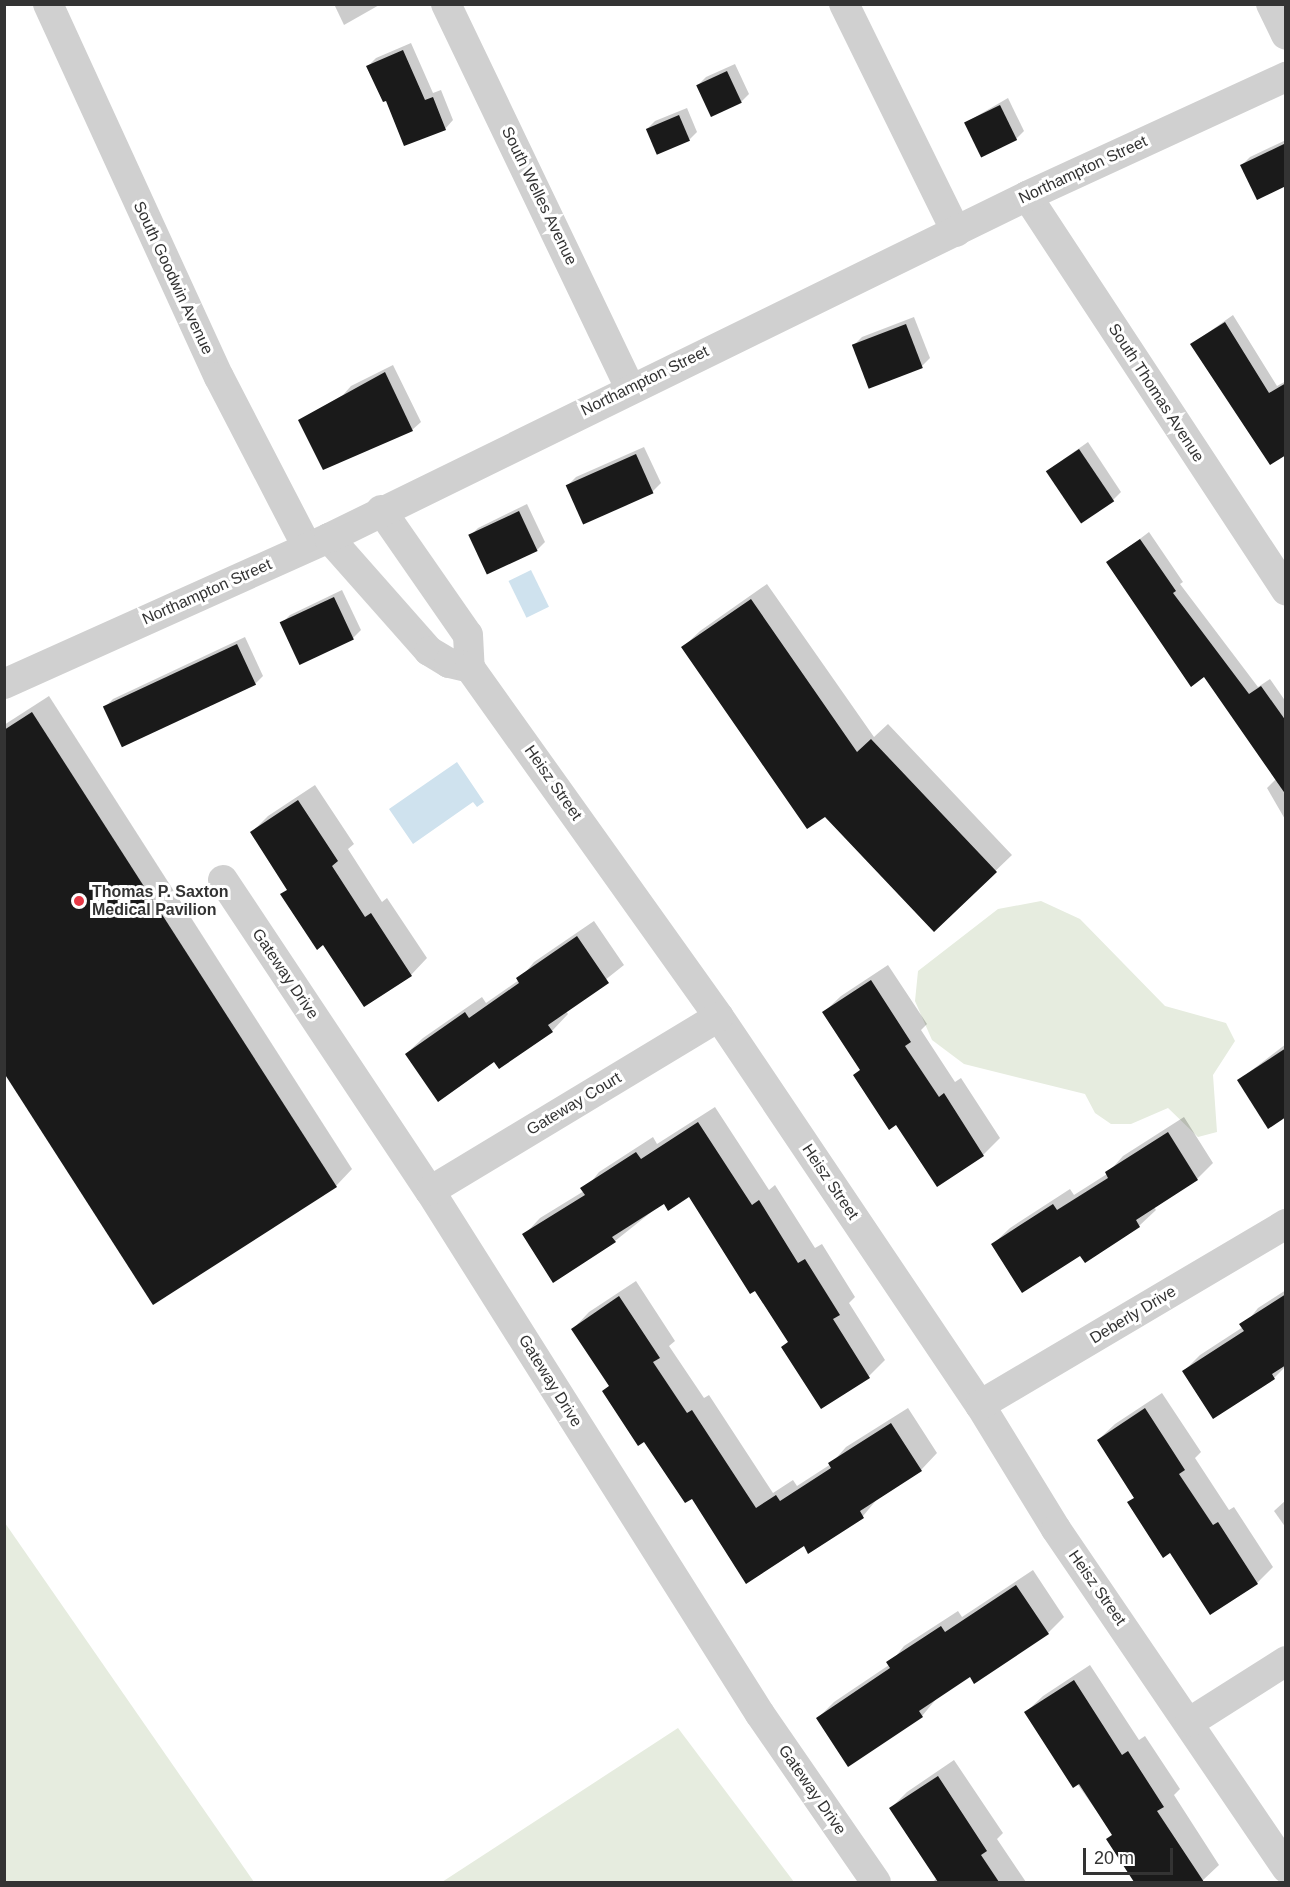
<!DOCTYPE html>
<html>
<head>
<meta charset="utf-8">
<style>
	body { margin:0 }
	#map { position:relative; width:1290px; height:1887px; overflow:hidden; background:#fff; font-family:Helvetica,sans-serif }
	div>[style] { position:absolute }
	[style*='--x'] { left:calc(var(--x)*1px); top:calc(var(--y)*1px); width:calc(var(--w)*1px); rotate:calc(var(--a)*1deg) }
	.green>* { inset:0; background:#e6ecdf }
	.water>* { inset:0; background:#cfe2ee; transform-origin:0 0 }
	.shadow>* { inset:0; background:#0003 }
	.building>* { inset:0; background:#1a1a1a; transform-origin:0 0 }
	.minor>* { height:30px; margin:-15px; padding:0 15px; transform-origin:15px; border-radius:15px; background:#d0d0d0 }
	.dots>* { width:16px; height:16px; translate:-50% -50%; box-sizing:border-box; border:3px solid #fff; border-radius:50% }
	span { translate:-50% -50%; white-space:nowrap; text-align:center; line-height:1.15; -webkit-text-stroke:6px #fff; paint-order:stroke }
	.street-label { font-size:16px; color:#333 }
	.poi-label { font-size:16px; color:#333; font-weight:700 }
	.left { translate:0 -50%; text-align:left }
	.frame { position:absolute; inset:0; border:6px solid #333; pointer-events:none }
	.scale { position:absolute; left:1083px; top:1848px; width:90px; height:27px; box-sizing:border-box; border:3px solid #333; border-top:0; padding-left:8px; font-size:18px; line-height:21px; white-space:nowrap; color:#333; -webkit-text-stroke:4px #fff; paint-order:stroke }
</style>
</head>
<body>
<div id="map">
	<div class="green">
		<div style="clip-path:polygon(1041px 901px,1080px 919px,1165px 1006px,1226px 1023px,1235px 1041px,1213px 1075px,1217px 1132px,1198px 1137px,1168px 1108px,1131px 1124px,1111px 1124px,1095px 1113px,1085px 1094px,964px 1064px,932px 1040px,915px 1001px,918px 971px,998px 909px)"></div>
		<div style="clip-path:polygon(4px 1523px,5px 1523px,254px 1882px,5px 1882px)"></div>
		<div style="clip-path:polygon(678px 1728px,794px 1882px,442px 1882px)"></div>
	</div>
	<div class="water">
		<div style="left:531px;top:570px;width:41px;height:25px;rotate:64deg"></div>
		<div style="clip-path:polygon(457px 762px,484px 802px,477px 807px,473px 802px,413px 844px,389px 809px)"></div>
	</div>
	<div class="shadow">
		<div style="clip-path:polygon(334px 4px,381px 4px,344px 25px)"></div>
		<div style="clip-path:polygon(411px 43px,433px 93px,441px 90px,453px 120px,445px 129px,387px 99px,368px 66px,376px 58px)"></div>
		<div style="clip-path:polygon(735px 64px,749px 94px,741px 102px,698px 85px,706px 77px)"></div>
		<div style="clip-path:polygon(1008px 98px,1024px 131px,1016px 139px,965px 123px)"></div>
		<div style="clip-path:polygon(687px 108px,697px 132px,689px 140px,647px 129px,655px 121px)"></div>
		<div style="clip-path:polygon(1286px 140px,1286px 184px,1242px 165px,1250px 157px)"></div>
		<div style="clip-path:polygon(1233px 315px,1277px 386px,1286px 381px,1286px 453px,1192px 344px)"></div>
		<div style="clip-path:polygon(914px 317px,930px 358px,922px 366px,854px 345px,862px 337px)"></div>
		<div style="clip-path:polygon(393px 365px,421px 422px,412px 430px,323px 468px,300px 420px,343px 395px,351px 386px)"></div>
		<div style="clip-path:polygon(1088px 442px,1121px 492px,1113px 500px,1047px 471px)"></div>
		<div style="clip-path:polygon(644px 447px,661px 483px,652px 492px,584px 522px,568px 485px,576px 477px)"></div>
		<div style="clip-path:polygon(527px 504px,545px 542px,537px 550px,470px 536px,478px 528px)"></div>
		<div style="clip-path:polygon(1149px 532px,1183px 582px,1180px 584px,1258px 687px,1270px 679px,1286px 702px,1286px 821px,1267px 788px,1276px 779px,1204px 675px,1108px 563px)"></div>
		<div style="clip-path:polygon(767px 584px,874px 737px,888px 724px,1012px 855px,934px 930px,683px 647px,700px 631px)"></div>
		<div style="clip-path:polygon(342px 590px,361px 630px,353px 638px,282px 623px,290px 615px)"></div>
		<div style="clip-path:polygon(245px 637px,263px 676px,255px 684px,105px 707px,113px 699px)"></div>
		<div style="clip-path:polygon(49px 696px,352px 1169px,336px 1186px,4px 1070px,4px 725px)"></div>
		<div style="clip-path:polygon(315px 785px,354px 844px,348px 849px,382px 902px,387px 898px,427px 958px,411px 975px,324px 943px,282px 895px,288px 889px,252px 832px,268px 816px)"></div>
		<div style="clip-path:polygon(594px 921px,624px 965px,566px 1011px,568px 1014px,552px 1031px,494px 1060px,406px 1054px,423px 1038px,482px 997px,486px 1003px,519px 980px,534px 962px)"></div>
		<div style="clip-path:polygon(888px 965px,927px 1024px,921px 1030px,955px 1082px,961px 1078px,1000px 1138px,983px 1155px,937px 1185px,824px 1012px,841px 996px)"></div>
		<div style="clip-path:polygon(1286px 1044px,1286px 1116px,1239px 1080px)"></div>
		<div style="clip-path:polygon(715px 1107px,769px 1190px,775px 1185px,815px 1248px,822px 1244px,855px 1297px,849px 1303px,885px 1360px,869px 1376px,783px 1347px,789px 1341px,689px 1195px,664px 1202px,615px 1241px,524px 1235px,540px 1218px,584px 1191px,599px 1172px,653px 1137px,657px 1144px)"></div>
		<div style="clip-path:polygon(1184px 1117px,1213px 1163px,1197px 1179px,1154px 1207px,1156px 1210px,1139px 1226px,1085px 1261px,1081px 1254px,993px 1244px,1010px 1228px,1070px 1189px,1074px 1195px,1107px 1174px,1123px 1156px)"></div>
		<div style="clip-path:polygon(636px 1281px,675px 1341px,669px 1346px,704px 1398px,709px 1395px,773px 1493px,793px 1480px,797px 1486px,831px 1464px,846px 1447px,908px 1408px,937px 1453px,921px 1470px,878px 1498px,863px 1516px,804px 1544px,692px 1497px,604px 1391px,610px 1385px,573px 1329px,589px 1312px)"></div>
		<div style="clip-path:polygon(1286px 1290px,1286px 1366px,1274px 1378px,1184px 1371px,1200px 1355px,1243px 1327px,1258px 1308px)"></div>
		<div style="clip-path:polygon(1162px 1393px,1201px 1452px,1195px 1458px,1229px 1510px,1234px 1507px,1273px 1567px,1257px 1583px,1171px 1551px,1129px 1503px,1135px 1497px,1098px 1440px,1115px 1424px)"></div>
		<div style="clip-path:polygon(1286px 1500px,1286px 1528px,1274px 1511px)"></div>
		<div style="clip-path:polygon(1033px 1570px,1064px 1617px,1048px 1633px,970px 1675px,937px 1698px,922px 1716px,818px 1718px,834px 1702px,889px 1665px,904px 1646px,958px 1611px,962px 1617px)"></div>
		<div style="clip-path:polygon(1090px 1665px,1139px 1740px,1145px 1736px,1180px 1789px,1174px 1795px,1219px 1865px,1201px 1882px,1136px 1882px,1108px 1839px,1113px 1834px,1026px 1712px,1043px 1696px)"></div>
		<div style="clip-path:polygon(954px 1760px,1003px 1833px,997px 1839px,1026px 1882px,933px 1882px,937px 1878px,891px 1808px,907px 1792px)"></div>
	</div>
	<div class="building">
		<div style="clip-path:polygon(403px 50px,425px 100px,433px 97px,446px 130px,404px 146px,386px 101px,383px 102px,366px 66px)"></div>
		<div style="left:727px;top:71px;width:35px;height:34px;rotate:65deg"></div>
		<div style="left:1000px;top:105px;width:39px;height:40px;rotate:64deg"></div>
		<div style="left:679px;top:115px;width:28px;height:36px;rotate:67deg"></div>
		<div style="clip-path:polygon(1286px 143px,1286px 186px,1257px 200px,1240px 165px)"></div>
		<div style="clip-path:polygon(1225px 322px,1269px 393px,1286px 383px,1286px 455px,1270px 465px,1190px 344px)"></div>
		<div style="left:906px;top:324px;width:47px;height:58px;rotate:69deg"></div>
		<div style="clip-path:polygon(385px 372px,413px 431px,323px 470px,298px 420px)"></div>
		<div style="left:1079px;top:449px;width:63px;height:40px;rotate:56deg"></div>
		<div style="left:636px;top:454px;width:43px;height:77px;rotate:66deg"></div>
		<div style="left:519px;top:511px;width:44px;height:56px;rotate:65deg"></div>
		<div style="clip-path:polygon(1140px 539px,1176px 591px,1173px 593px,1249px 694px,1261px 686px,1286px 721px,1286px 795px,1204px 677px,1191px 687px,1106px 562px)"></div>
		<div style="left:334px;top:597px;width:47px;height:60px;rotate:65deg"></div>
		<div style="clip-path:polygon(751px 599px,857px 752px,871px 739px,997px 872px,934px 932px,825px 817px,807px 829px,681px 647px)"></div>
		<div style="left:237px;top:644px;width:45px;height:148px;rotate:65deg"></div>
		<div style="clip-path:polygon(32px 712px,337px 1187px,153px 1305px,4px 1073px,4px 730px)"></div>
		<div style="clip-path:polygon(298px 800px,338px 861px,332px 866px,365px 917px,371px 913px,412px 976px,364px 1007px,323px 945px,317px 950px,280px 894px,287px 890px,250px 832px)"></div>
		<div style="clip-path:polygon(577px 936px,609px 983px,548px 1025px,553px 1032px,499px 1069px,494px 1062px,438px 1102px,405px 1054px,465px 1012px,469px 1018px,519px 983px,516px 978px)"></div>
		<div style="clip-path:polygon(871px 980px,911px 1042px,905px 1046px,939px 1097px,944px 1093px,984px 1156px,937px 1187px,896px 1125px,889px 1130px,853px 1075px,860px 1070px,822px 1012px)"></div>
		<div style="clip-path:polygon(1286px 1048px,1286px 1117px,1268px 1129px,1237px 1080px)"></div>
		<div style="clip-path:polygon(698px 1122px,752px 1205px,759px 1200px,798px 1263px,805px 1259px,840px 1315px,833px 1319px,870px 1378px,821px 1409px,781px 1347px,788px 1342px,755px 1291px,750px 1294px,689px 1197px,668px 1211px,664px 1204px,612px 1237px,616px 1242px,553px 1283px,522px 1234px,585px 1195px,580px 1188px,636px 1152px,641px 1159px)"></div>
		<div style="clip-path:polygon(1168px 1132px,1198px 1180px,1136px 1220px,1140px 1227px,1085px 1263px,1080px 1256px,1022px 1293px,991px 1244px,1053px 1204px,1057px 1210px,1108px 1178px,1105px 1172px)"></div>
		<div style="clip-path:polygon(1286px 1294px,1286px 1365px,1272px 1374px,1275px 1379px,1213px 1419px,1182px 1371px,1244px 1331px,1239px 1324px)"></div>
		<div style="clip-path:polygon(619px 1296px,660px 1358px,653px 1362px,687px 1413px,692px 1410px,756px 1508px,776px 1495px,780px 1501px,831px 1468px,828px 1463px,891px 1423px,922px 1471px,860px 1511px,864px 1518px,808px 1554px,804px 1546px,746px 1584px,692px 1499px,685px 1503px,644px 1442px,638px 1446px,602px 1391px,609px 1386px,571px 1329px)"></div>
		<div style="clip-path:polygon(1145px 1408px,1185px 1470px,1179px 1474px,1213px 1525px,1218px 1522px,1258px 1584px,1210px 1615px,1170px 1553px,1163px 1558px,1127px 1502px,1134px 1498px,1097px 1440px)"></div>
		<div style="clip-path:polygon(1016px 1585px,1049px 1634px,974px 1684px,970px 1677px,919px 1711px,923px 1717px,848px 1767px,816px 1718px,890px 1668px,886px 1662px,941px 1626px,945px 1632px)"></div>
		<div style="clip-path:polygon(1074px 1680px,1122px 1755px,1128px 1751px,1164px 1807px,1157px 1811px,1204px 1882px,1134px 1882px,1106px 1839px,1112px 1835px,1079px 1784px,1073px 1788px,1024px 1712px)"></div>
		<div style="clip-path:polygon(938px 1776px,987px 1851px,981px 1855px,999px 1882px,938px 1882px,889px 1808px)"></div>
	</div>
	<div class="minor">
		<div style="--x:48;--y:4;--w:410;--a:65.4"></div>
		<div style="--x:219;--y:377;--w:191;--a:62.6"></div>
		<div style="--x:446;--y:4;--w:426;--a:64.4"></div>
		<div style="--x:844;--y:4;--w:254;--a:63.8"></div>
		<div style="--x:1271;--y:4;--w:34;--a:64"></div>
		<div style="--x:1027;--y:196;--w:472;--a:56.7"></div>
		<div style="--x:381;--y:510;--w:152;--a:55.2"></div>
		<div style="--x:468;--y:635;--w:33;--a:87"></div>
		<div style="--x:329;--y:538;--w:151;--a:48.5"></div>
		<div style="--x:429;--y:651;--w:23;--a:31"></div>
		<div style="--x:449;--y:663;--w:22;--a:13"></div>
		<div style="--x:470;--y:668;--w:429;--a:54.5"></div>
		<div style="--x:719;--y:1017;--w:468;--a:56.1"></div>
		<div style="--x:980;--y:1405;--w:145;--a:58.5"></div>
		<div style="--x:1056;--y:1529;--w:410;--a:55.8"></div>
		<div style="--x:4;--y:684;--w:356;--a:-24.2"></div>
		<div style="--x:329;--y:538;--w:777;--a:-26.1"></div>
		<div style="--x:1027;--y:196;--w:285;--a:-24.7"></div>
		<div style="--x:223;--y:880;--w:374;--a:56.4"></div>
		<div style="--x:430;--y:1191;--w:618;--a:57.75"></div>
		<div style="--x:760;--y:1714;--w:204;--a:55.4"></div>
		<div style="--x:430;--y:1191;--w:337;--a:-31.1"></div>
		<div style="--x:980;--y:1405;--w:356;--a:-30.6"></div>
		<div style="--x:1190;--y:1722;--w:114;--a:-32.4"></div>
	</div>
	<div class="dots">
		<div style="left:79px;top:901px;background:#e63946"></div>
	</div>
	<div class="street-label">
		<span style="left:1083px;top:170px;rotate:-25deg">Northampton Street</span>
		<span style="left:539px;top:196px;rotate:64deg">South Welles Avenue</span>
		<span style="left:173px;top:278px;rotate:65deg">South Goodwin Avenue</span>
		<span style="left:645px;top:381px;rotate:-26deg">Northampton Street</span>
		<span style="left:1156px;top:393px;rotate:57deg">South Thomas Avenue</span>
		<span style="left:207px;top:592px;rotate:-24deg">Northampton Street</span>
		<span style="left:553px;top:783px;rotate:55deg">Heisz Street</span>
		<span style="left:285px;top:974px;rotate:56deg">Gateway Drive</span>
		<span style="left:574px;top:1104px;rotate:-31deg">Gateway Court</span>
		<span style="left:830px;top:1182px;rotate:56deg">Heisz Street</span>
		<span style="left:1133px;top:1315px;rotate:-31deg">Deberly Drive</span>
		<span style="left:550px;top:1381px;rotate:58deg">Gateway Drive</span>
		<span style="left:1097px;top:1588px;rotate:55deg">Heisz Street</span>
		<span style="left:812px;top:1790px;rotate:55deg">Gateway Drive</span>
	</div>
	<div class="poi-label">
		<span class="left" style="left:92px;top:901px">Thomas P. Saxton<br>Medical Pavilion</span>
	</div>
	<div class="frame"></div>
	<div class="scale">20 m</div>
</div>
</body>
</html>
